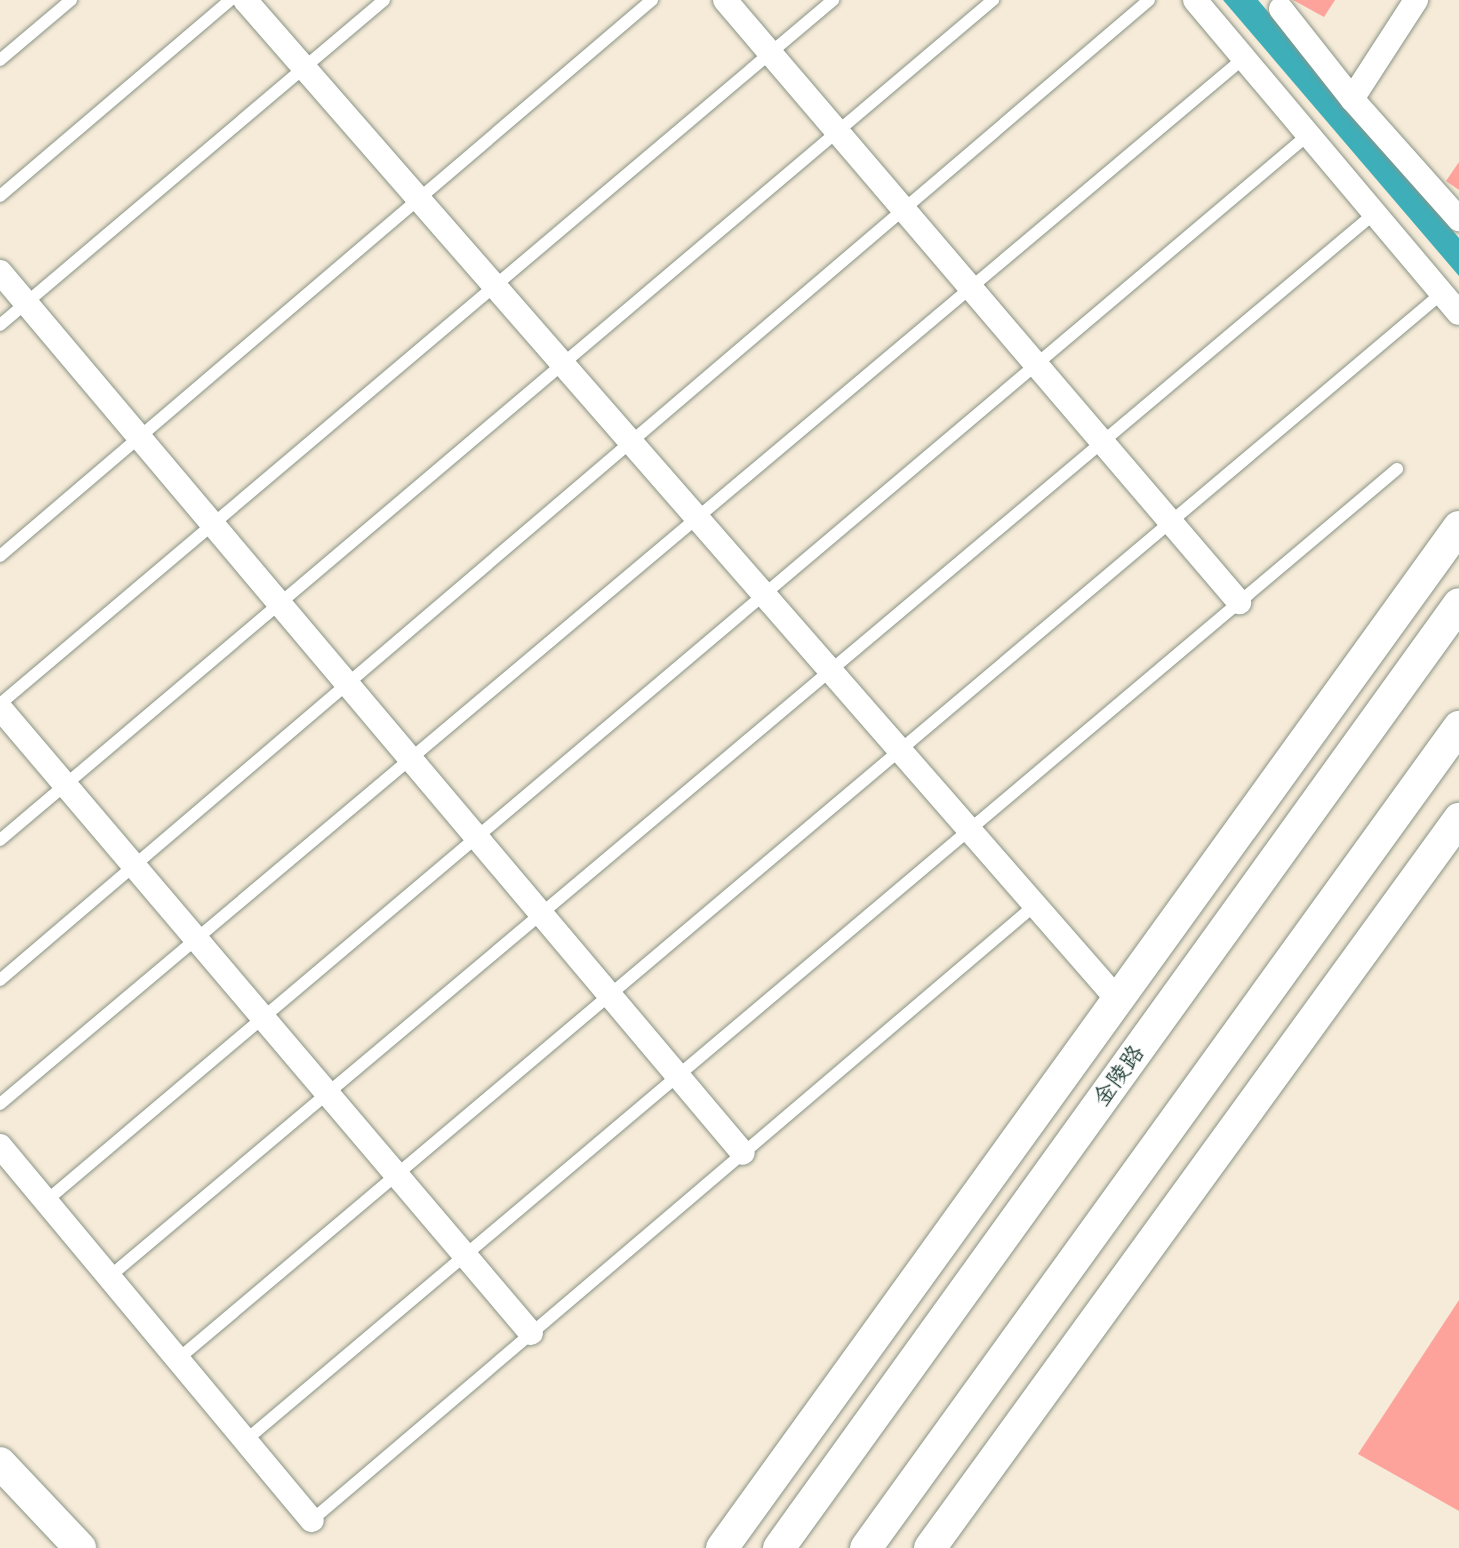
<!DOCTYPE html>
<html>
<head>
<meta charset="utf-8">
<style>
	body { margin:0 }
	#map { position:relative; width:1459px; height:1548px; overflow:hidden; background:#f6ebd8; font-family:"Comic Neue","LXGW WenKai TC",sans-serif }
	div>[style] { position:absolute }
	[style*='--x'] { left:calc(var(--x)*1px); top:calc(var(--y)*1px); width:calc(var(--w)*1px); rotate:calc(var(--a)*1deg) }
	.water>* { inset:0; background:#3eaeb9 }
	.building>* { inset:0; background:#fda39c }
	.roads { filter:drop-shadow(0 0 2px #8a9486) drop-shadow(0 0 2px #8a9486) }
	.service>* { height:12px; margin:-6px; padding:0 6px; transform-origin:6px; border-radius:6px; background:#fff }
	.minor>* { height:24px; margin:-12px; padding:0 12px; transform-origin:12px; border-radius:12px; background:#fff }
	.tertiary>* { height:32px; margin:-16px; padding:0 16px; transform-origin:16px; border-radius:16px; background:#fff }
	span { translate:-50% -50%; white-space:nowrap; text-align:center; line-height:1.15; -webkit-text-stroke:5px #fff; paint-order:stroke }
	.street-label { font-size:23px; color:#1f3d34 }
</style>
</head>
<body>
<div id="map">
	<div class="water">
		<div style="clip-path:polygon(1223px 0,1258px 0,1459px 238px,1459px 276px)"></div>
	</div>
	<div class="building">
		<div style="clip-path:polygon(1293px 0,1335px 0,1324px 17px)"></div>
		<div style="clip-path:polygon(1459px 162px,1459px 190px,1446px 181px)"></div>
		<div style="clip-path:polygon(1459px 1300px,1459px 1511px,1358px 1454px)"></div>
	</div>
	<div class="roads">
		<div class="service">
			<div style="--x:0;--y:60;--w:93;--a:-40.2"></div>
			<div style="--x:0;--y:196;--w:302;--a:-40.4"></div>
			<div style="--x:0;--y:325;--w:503;--a:-40.24"></div>
			<div style="--x:0;--y:556;--w:857;--a:-40.46"></div>
			<div style="--x:0;--y:704;--w:1091;--a:-40.2"></div>
			<div style="--x:0;--y:840;--w:1301;--a:-40.23"></div>
			<div style="--x:0;--y:980;--w:1510;--a:-40.46"></div>
			<div style="--x:0;--y:1104;--w:1625;--a:-40.06"></div>
			<div style="--x:46;--y:1201;--w:1652;--a:-40.19"></div>
			<div style="--x:109;--y:1277;--w:1654;--a:-40.05"></div>
			<div style="--x:178;--y:1359;--w:1653;--a:-40.14"></div>
			<div style="--x:246;--y:1440;--w:1506;--a:-40.15"></div>
			<div style="--x:312;--y:1520;--w:949;--a:-40.39"></div>
		</div>
		<div class="minor">
			<div style="--x:245;--y:0;--w:1327;--a:48.88"></div>
			<div style="--x:725;--y:0;--w:792;--a:49.51"></div>
			<div style="--x:1195;--y:0;--w:409;--a:49.9"></div>
			<div style="--x:1281;--y:9;--w:115;--a:51.7"></div>
			<div style="--x:1352;--y:99;--w:161;--a:48.3"></div>
			<div style="--x:1352;--y:99;--w:118;--a:-57.1"></div>
			<div style="--x:0;--y:272;--w:1152;--a:49.86"></div>
			<div style="--x:0;--y:708;--w:820;--a:49.65"></div>
			<div style="--x:0;--y:1146;--w:487;--a:50.2"></div>
		</div>
		<div class="tertiary">
			<div style="--x:0;--y:1463;--w:117;--a:46.7"></div>
			<div style="--x:722;--y:1548;--w:1259;--a:-54.18"></div>
			<div style="--x:779;--y:1548;--w:1163;--a:-54.23"></div>
			<div style="--x:866;--y:1548;--w:1013;--a:-54.16"></div>
			<div style="--x:930;--y:1548;--w:901;--a:-54.03"></div>
		</div>
	</div>
	<div class="street-label">
		<span style="left:1119px;top:1076px;rotate:-54deg">金陵路</span>
	</div>
</div>
</body>
</html>
